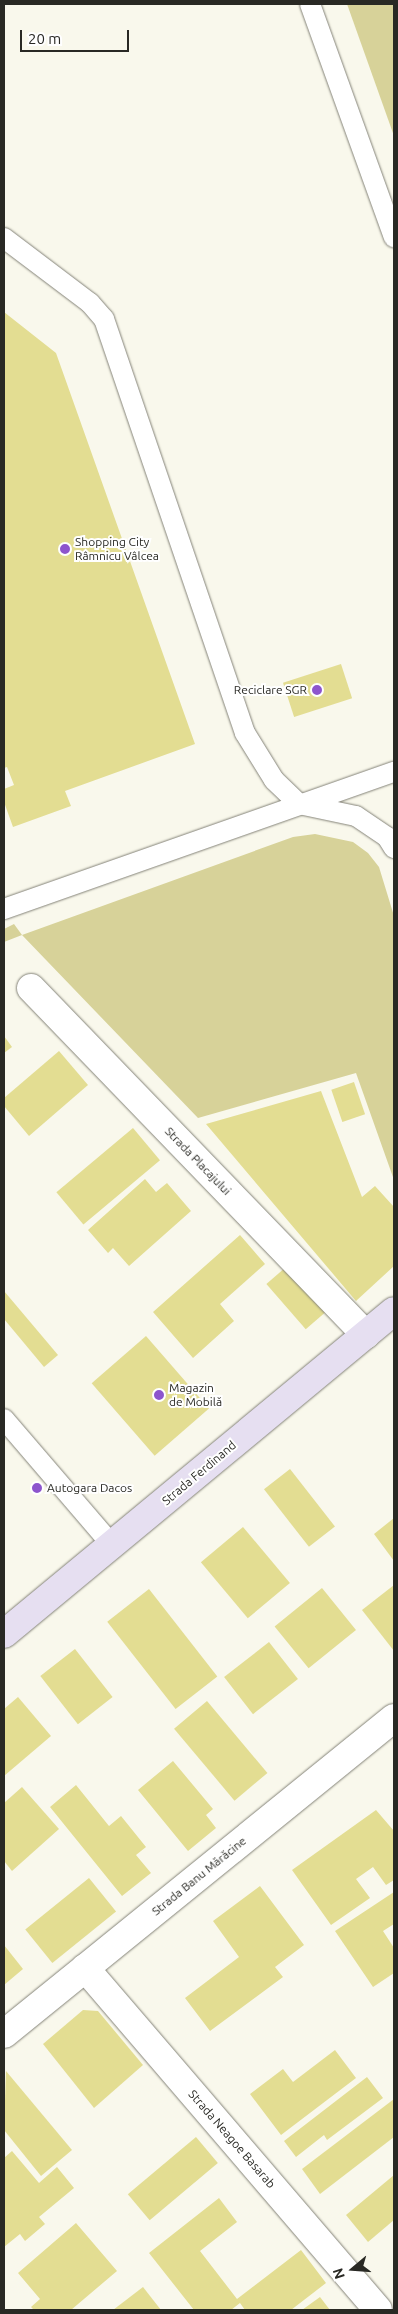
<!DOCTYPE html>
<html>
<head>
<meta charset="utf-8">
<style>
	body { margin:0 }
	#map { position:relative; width:398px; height:2314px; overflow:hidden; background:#f9f8ec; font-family:Ubuntu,sans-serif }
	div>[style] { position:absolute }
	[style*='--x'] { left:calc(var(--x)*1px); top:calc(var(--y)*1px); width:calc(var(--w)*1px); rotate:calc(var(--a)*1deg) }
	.green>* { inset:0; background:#d7d299 }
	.building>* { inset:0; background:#e3dd92; transform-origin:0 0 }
	.roads { filter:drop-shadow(0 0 1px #848378) drop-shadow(0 0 1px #848378) }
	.lane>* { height:20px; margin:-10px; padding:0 10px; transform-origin:10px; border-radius:10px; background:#fff }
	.street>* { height:28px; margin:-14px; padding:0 14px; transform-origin:14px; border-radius:14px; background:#fff }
	.secondary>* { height:28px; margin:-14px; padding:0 14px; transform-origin:14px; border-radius:14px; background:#e6dff1 }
	.dots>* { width:14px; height:14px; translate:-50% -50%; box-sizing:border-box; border:2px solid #fff; border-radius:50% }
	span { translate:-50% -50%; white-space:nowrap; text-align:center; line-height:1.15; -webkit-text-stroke:4px #fff; paint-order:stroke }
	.poi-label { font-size:12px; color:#292924 }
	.left { translate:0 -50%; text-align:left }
	.right { translate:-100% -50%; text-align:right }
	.street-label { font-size:12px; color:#292924 }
	.frame { position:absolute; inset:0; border:5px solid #292924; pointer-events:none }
	.north { position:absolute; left:328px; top:2244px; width:50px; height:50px; -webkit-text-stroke:4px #fff; paint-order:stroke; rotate:252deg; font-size:14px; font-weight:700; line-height:20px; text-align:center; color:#292924 }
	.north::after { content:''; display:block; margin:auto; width:18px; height:22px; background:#292924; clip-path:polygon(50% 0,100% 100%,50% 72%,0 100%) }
	.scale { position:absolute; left:20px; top:30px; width:109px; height:22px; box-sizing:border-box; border:2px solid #292924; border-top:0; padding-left:6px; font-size:15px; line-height:18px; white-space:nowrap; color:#292924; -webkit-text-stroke:4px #fff; paint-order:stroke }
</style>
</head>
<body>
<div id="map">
	<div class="green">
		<div style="clip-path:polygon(347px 4px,394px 4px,394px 136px)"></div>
		<div style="clip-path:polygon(315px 834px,353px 842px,368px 853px,379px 867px,394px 916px,394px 1180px,356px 1073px,198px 1118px,22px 935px,4px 942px,4px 929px,14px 924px,22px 935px,293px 837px)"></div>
	</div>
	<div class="building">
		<div style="clip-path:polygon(4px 312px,56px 353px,195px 744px,65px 791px,71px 806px,13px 827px,4px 802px,4px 789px,14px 785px,7px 767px,4px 768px)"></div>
		<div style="left:341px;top:664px;width:36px;height:61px;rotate:72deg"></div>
		<div style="clip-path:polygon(4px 1036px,12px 1047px,4px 1053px)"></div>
		<div style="clip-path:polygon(59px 1051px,88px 1085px,29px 1136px,4px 1106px,4px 1098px)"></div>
		<div style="left:354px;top:1082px;width:34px;height:24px;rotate:71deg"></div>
		<div style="clip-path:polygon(321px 1091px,362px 1197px,375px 1186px,394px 1207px,394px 1266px,356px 1301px,206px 1124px)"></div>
		<div style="left:133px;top:1128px;width:42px;height:100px;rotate:50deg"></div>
		<div style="clip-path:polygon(145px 1179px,156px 1192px,167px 1183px,191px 1211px,129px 1266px,113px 1248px,108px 1253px,88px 1230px)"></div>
		<div style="clip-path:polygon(240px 1235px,265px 1264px,220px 1304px,234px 1321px,193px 1358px,153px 1312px)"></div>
		<div style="left:286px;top:1267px;width:60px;height:26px;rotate:49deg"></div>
		<div style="clip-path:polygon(4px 1291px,58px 1355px,44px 1367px,4px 1319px)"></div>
		<div style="left:146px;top:1336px;width:96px;height:72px;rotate:49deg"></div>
		<div style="left:290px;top:1469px;width:73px;height:33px;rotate:52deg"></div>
		<div style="clip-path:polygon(394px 1518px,394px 1561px,374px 1534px)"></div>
		<div style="left:243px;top:1527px;width:73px;height:55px;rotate:50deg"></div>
		<div style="clip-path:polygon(394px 1585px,394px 1651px,362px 1610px)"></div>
		<div style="left:322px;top:1588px;width:54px;height:61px;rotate:51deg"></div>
		<div style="left:149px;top:1589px;width:111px;height:53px;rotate:52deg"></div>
		<div style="left:269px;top:1642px;width:47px;height:57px;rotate:52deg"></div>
		<div style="left:75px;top:1649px;width:61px;height:44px;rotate:52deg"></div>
		<div style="clip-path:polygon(18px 1697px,51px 1736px,4px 1776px,4px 1709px)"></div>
		<div style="left:207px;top:1701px;width:94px;height:43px;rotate:50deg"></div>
		<div style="clip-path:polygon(173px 1761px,213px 1809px,206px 1815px,216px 1828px,188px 1851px,138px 1790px)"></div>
		<div style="clip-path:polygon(76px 1785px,109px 1826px,121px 1816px,146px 1847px,136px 1855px,151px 1873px,122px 1896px,50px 1807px)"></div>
		<div style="clip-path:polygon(22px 1787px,59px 1829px,12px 1871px,4px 1861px,4px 1803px)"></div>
		<div style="clip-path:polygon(376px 1810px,394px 1831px,394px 1880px,386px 1885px,373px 1867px,356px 1879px,370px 1898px,331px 1925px,292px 1870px)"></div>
		<div style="left:89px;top:1878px;width:43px;height:82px;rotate:51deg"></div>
		<div style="clip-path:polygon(260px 1886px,304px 1945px,275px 1967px,283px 1977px,210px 2031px,185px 1998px,239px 1957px,213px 1921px)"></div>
		<div style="clip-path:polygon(394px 1892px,394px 1924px,383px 1931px,394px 1948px,394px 1973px,373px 1987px,335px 1931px)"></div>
		<div style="clip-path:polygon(4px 1945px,23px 1969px,4px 1985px)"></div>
		<div style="clip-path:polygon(83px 2010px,98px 2011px,143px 2065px,94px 2108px,43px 2044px)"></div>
		<div style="clip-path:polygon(335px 2050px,356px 2078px,281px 2135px,250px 2094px,283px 2069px,293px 2082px)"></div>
		<div style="clip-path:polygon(6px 2071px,72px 2150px,41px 2176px,4px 2130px)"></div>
		<div style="clip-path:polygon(367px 2077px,383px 2098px,327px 2140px,324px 2135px,296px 2157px,284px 2141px)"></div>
		<div style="clip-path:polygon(394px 2099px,394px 2137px,320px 2194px,302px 2169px)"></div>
		<div style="left:196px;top:2137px;width:34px;height:89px;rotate:50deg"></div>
		<div style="clip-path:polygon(12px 2151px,39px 2183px,57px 2167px,74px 2188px,39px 2217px,45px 2224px,25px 2241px,20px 2234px,4px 2247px,4px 2158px)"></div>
		<div style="clip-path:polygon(394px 2175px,394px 2220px,368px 2242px,346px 2215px)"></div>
		<div style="clip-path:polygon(219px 2198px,237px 2222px,200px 2251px,237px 2299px,301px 2250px,326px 2283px,291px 2310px,245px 2310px,240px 2303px,231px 2310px,194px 2310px,149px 2253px)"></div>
		<div style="clip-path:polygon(76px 2223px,117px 2271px,71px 2310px,34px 2310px,31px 2307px,40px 2299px,18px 2273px)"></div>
		<div style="clip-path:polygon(143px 2287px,161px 2310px,113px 2310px)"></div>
		<div style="clip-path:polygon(320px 2297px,330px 2310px,302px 2310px)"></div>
	</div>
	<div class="roads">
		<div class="lane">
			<div style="--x:310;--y:4;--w:248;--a:70.2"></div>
			<div style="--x:4;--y:238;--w:108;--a:37.1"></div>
			<div style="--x:90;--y:303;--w:21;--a:49"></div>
			<div style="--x:104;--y:319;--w:437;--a:71.2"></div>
			<div style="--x:245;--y:733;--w:55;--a:58.3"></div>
			<div style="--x:274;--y:780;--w:35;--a:44"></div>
			<div style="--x:299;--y:804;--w:58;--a:11.9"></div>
			<div style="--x:356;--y:816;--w:37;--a:34"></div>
			<div style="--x:387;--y:837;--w:13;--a:58"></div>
			<div style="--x:4;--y:909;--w:413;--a:-19.4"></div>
			<div style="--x:4;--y:1419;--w:166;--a:49.4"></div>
		</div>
		<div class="street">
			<div style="--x:31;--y:988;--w:482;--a:46"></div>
			<div style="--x:85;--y:1968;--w:450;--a:49.4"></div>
			<div style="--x:4;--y:2034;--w:502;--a:-39.02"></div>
		</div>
		<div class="secondary">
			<div style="--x:4;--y:1634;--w:506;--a:-39.63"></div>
		</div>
	</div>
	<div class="dots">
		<div style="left:65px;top:549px;background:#8d55cd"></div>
		<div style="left:317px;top:690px;background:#8d55cd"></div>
		<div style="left:159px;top:1395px;background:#8d55cd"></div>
		<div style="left:37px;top:1488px;background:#8d55cd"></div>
	</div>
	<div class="poi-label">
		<span class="left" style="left:75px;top:549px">Shopping City<br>Râmnicu Vâlcea</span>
		<span class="right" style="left:307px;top:690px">Reciclare SGR</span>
		<span class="left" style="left:169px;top:1395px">Magazin<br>de Mobilă</span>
		<span class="left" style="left:47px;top:1488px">Autogara Dacos</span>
	</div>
	<div class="street-label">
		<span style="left:198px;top:1161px;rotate:46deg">Strada Placajului</span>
		<span style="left:199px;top:1473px;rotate:-40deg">Strada Ferdinand</span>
		<span style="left:199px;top:1876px;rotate:-39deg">Strada Banu Mărăcine</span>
		<span style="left:232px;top:2139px;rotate:49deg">Strada Neagoe Basarab</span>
	</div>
	<div class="frame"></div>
	<div class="north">N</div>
	<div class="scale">20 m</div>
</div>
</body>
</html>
